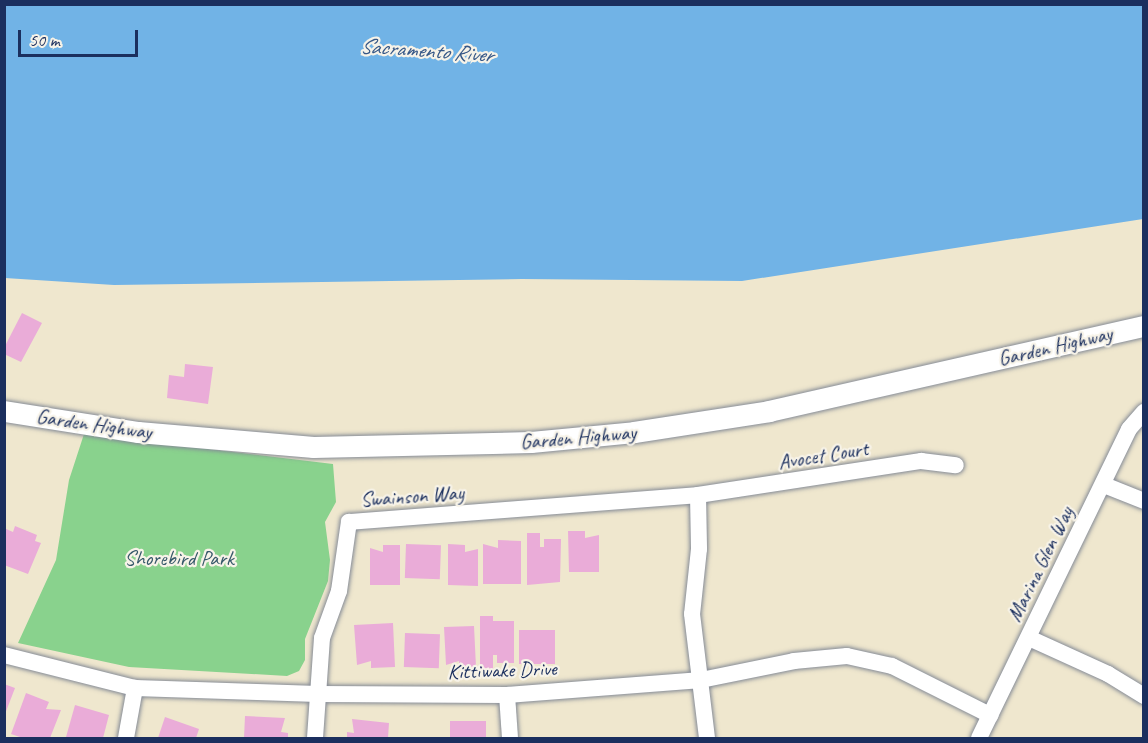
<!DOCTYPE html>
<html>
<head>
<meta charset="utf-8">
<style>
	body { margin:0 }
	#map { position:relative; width:1148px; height:743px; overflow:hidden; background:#efe7ce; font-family:Caveat,sans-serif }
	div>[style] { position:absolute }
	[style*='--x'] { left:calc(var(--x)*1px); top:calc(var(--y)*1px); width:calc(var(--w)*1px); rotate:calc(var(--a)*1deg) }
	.green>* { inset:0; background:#89d28d }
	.water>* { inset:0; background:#71b3e6 }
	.building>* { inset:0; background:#eaacd8; transform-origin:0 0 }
	.roads { filter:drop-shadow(0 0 2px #858b96) drop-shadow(0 0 2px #858b96) }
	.minor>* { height:16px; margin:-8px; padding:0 8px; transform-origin:8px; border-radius:8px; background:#fff }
	.major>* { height:21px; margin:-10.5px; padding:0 10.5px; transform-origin:10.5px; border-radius:10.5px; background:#fff }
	span { translate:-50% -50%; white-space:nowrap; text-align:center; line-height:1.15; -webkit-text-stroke:4.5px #f7f3e8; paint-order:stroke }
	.street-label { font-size:21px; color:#1b2f5e }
	.park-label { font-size:21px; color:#36586a }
	.water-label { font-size:22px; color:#355787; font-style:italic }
	.frame { position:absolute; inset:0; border:6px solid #1b2f5e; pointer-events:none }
	.scale { position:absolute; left:18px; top:30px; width:120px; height:27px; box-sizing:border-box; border:3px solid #1b2f5e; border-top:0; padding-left:8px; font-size:18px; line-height:21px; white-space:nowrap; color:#1b2f5e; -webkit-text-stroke:4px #f7f3e8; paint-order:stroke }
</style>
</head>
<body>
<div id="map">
	<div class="green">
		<div style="clip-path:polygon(84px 434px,333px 464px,336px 502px,325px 522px,330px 560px,328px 581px,305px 639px,305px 660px,299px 671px,287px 676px,129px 667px,18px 643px,56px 560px,69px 480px)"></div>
	</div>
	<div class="water">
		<div style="clip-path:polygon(4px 5px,1143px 5px,1143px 219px,742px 281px,522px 279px,114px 285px,5px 278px)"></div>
	</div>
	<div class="building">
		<div style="clip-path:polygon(22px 313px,42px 323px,21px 362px,4px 354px,4px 348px)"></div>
		<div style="clip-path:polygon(185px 364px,213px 367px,208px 404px,167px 398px,169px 375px,184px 377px)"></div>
		<div style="clip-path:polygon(15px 526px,37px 535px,35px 541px,41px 543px,28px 574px,4px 565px,4px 528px,13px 532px)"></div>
		<div style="clip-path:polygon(568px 531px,585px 531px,585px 538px,599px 535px,599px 572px,569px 572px)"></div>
		<div style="clip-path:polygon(527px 533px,540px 533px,540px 547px,544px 547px,544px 539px,561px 539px,560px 582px,527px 585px)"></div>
		<div style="clip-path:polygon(498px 540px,521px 541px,521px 584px,483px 584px,483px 544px,498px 548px)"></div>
		<div style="left:406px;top:544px;width:35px;height:34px;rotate:2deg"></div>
		<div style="clip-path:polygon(448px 544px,465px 545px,465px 552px,478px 549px,478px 586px,448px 585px)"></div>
		<div style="clip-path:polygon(383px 545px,400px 545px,400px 585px,370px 585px,370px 548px,383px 552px)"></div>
		<div style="clip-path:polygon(480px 616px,493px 616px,493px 621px,514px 621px,514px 663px,497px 663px,497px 655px,493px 655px,493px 669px,480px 669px)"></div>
		<div style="clip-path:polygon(393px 623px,395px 667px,371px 668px,371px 661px,357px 665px,354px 625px)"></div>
		<div style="clip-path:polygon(474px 626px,476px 667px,459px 667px,459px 661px,446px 665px,444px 627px)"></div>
		<div style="left:519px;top:630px;width:36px;height:34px"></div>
		<div style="left:405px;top:633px;width:35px;height:34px;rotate:2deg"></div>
		<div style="clip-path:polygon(4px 684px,15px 688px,5px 714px,4px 714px)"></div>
		<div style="clip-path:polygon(26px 693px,49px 702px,46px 709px,61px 710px,50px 738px,23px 738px,11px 734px)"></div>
		<div style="clip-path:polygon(75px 705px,109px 715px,103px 738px,66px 737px)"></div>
		<div style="clip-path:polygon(245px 716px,285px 718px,281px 732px,288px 733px,288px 738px,244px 738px)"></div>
		<div style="clip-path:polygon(165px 717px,199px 729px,196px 738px,158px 738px)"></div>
		<div style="clip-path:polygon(352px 719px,389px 723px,388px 738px,347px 738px,347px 732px,354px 733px)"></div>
		<div style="left:450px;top:721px;width:36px;height:17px"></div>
	</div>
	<div class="roads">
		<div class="minor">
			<div style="--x:1104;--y:485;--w:43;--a:21.8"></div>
			<div style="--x:698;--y:495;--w:54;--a:88.9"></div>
			<div style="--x:699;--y:549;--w:65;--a:96.1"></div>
			<div style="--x:692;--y:614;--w:125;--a:83.1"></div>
			<div style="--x:1029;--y:638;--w:87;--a:24.5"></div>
			<div style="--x:1108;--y:674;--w:42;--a:31.4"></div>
			<div style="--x:4;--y:655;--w:135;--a:14.1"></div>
			<div style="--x:135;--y:688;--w:183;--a:1.9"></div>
			<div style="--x:318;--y:694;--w:189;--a:0.3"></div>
			<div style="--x:507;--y:695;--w:195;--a:-4.4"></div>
			<div style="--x:701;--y:680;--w:95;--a:-11.5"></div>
			<div style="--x:794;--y:661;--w:53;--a:-5.4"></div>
			<div style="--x:847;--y:656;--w:46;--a:12.5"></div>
			<div style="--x:892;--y:666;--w:110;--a:26.6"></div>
			<div style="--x:507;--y:695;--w:43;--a:86"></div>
			<div style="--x:126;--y:738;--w:51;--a:-79.8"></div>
			<div style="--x:315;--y:738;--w:100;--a:-86"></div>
			<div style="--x:322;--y:638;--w:50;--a:-70.1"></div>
			<div style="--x:339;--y:591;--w:70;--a:-81.8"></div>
			<div style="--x:349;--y:522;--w:350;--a:-4.4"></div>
			<div style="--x:698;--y:495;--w:226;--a:-8.7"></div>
			<div style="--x:921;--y:461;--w:35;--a:7"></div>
			<div style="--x:979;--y:738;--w:343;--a:-64.1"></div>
			<div style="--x:1129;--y:429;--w:23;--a:-49"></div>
		</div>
		<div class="major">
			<div style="--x:4;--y:411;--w:136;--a:8.9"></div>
			<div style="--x:138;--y:432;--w:176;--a:4.9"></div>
			<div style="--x:313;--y:447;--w:218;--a:-1.3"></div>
			<div style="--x:531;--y:442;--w:103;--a:-5.5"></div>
			<div style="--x:634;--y:432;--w:137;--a:-8.8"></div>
			<div style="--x:769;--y:411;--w:385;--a:-12.8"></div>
		</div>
	</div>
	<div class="street-label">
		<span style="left:1055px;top:346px;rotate:-13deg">Garden Highway</span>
		<span style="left:94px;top:424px;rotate:8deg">Garden Highway</span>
		<span style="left:578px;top:437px;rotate:-5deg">Garden Highway</span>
		<span style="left:823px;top:455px;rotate:-9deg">Avocet Court</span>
		<span style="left:412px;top:496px;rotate:-4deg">Swainson Way</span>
		<span style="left:1040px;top:564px;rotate:-64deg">Marina Glen Way</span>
		<span style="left:502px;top:670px;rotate:-2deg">Kittiwake Drive</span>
	</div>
	<div class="park-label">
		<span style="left:179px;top:558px">Shorebird Park</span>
	</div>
	<div class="water-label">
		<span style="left:426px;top:51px;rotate:4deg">Sacramento River</span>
	</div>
	<div class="frame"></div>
	<div class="scale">50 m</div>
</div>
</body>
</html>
